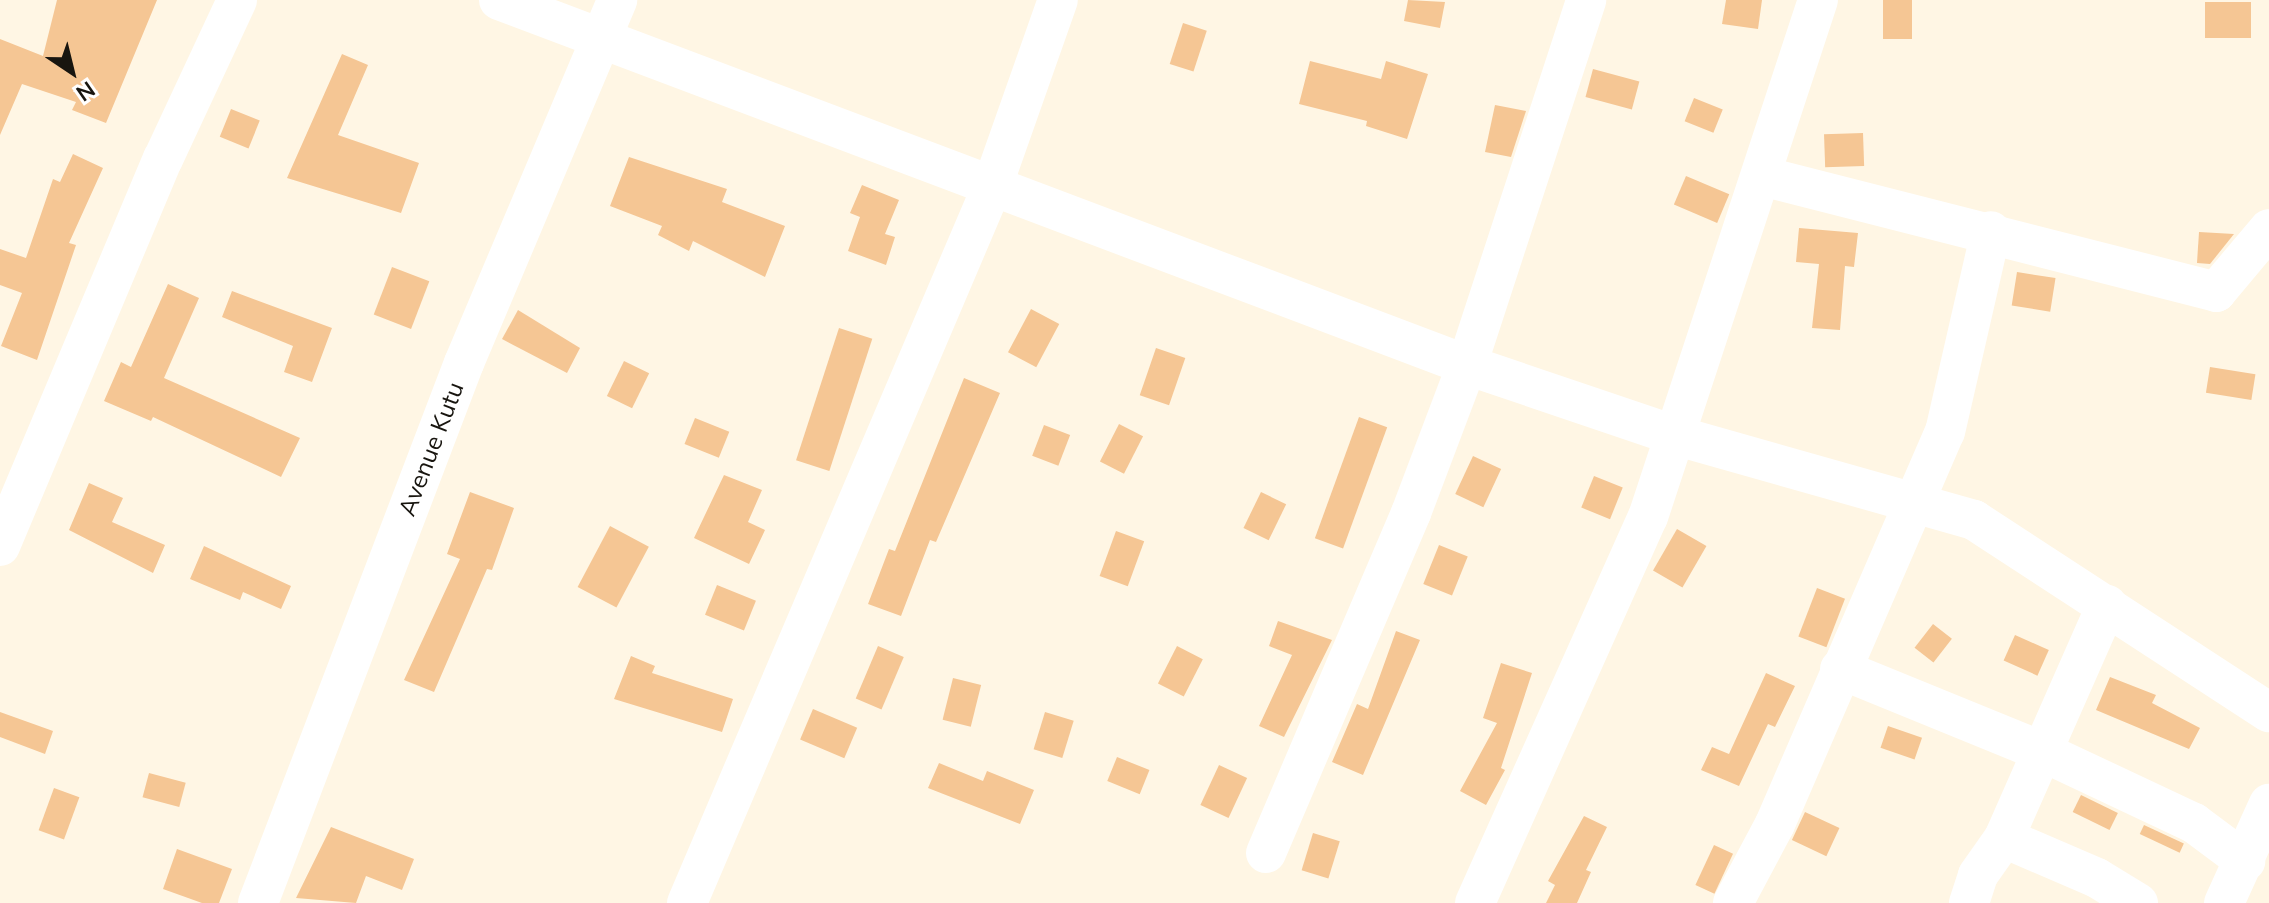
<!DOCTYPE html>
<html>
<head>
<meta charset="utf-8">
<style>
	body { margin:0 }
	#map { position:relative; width:2269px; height:903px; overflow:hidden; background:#fff6e4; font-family:Mulish,sans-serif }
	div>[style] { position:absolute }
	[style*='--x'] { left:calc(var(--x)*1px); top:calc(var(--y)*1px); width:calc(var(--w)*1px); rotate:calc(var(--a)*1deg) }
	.building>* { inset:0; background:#f5c694; transform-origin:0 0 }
	.minor>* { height:40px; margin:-20px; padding:0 20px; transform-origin:20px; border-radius:20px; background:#fff }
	span { translate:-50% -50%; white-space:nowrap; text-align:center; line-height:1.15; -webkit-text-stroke:7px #fff; paint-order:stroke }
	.street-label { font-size:24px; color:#18150f }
	.north { position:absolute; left:32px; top:32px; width:80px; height:80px; -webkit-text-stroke:6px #fff; paint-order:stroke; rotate:145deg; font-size:22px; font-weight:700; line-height:32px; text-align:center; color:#18150f }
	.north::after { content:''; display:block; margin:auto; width:28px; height:36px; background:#18150f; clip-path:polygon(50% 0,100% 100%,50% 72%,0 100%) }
</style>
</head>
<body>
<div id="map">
	<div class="building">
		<div style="clip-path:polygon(57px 0,157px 0,106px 123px,72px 110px,76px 102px,22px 84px,0 135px,0 39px,43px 56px)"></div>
		<div style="clip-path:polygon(1408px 0,1445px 2px,1440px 28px,1404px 21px)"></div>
		<div style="clip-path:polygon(1726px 0,1762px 0,1758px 29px,1722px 24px)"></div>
		<div style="left:1883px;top:0;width:29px;height:39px"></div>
		<div style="left:2205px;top:2px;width:46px;height:36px"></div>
		<div style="left:1183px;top:23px;width:25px;height:43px;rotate:18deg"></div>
		<div style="clip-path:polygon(342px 54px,368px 65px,338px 135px,419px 163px,401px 213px,287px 178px)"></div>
		<div style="clip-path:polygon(1310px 61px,1381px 79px,1386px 61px,1428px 74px,1407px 139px,1366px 126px,1367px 121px,1299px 104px)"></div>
		<div style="left:1593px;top:69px;width:48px;height:29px;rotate:15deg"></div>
		<div style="left:1694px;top:98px;width:31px;height:25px;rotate:22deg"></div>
		<div style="clip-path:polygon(1495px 105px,1526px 111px,1511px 157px,1485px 152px)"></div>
		<div style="left:231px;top:109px;width:31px;height:30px;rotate:22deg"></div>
		<div style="left:1863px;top:133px;width:33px;height:39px;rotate:88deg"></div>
		<div style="clip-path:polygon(73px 154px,103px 168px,69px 243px,76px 245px,37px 360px,1px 346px,22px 293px,0 285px,0 249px,26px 258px,53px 179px,60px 182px)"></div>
		<div style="clip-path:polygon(629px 157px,727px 189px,722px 202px,785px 226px,765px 277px,693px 241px,689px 251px,658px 235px,662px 226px,610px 206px)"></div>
		<div style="left:1686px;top:176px;width:47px;height:31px;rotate:23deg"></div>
		<div style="clip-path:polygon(862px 185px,899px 200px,885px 234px,895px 237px,886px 265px,848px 251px,860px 217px,850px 213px)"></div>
		<div style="clip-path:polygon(1799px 228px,1858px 233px,1854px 267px,1845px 266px,1840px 330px,1812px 328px,1819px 264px,1796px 262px)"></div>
		<div style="clip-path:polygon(2199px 232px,2234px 234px,2210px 264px,2197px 263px)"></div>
		<div style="left:392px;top:267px;width:40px;height:51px;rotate:21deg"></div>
		<div style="left:2017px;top:272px;width:39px;height:34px;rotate:9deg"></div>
		<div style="clip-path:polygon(168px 284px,199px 298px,164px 378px,300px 438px,281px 477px,153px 417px,151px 421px,104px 401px,121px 362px,131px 367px)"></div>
		<div style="clip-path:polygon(232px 291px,332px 328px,312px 382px,284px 372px,293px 346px,222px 317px)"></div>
		<div style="left:1031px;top:309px;width:32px;height:49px;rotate:28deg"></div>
		<div style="clip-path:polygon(518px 310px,580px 348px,567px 373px,502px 339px)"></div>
		<div style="left:839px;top:328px;width:35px;height:139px;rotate:18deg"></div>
		<div style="left:1156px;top:348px;width:31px;height:50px;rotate:19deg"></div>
		<div style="left:624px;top:361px;width:28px;height:39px;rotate:26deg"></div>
		<div style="left:2210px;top:367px;width:46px;height:26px;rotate:9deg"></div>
		<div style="clip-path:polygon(964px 378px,1000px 393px,936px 542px,930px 540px,901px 616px,868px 604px,889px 549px,895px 551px)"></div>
		<div style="left:1359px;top:417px;width:30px;height:129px;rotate:20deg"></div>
		<div style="left:695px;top:418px;width:37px;height:28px;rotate:22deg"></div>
		<div style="left:1119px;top:424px;width:27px;height:42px;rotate:27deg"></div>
		<div style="left:1044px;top:425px;width:28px;height:33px;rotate:21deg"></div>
		<div style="left:1473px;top:456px;width:31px;height:42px;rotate:25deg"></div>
		<div style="clip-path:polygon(724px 475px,762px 490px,748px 522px,765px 530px,749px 564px,694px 538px)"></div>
		<div style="left:1594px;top:476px;width:31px;height:34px;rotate:22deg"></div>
		<div style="clip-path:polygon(89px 483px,123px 498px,112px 522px,165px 545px,153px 573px,69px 530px)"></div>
		<div style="clip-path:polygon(470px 492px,514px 508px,492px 570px,487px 569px,434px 692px,404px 680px,460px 559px,447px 554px)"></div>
		<div style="left:1261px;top:492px;width:28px;height:40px;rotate:26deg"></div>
		<div style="left:610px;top:526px;width:44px;height:69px;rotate:28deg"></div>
		<div style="left:1677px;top:529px;width:34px;height:48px;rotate:30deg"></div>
		<div style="left:1116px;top:531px;width:30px;height:48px;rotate:20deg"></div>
		<div style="left:1439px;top:545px;width:31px;height:42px;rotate:22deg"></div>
		<div style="clip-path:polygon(204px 546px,291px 586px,281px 609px,243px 592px,240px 600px,190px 579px)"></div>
		<div style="left:717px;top:585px;width:42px;height:32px;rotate:22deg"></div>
		<div style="left:1817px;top:588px;width:30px;height:52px;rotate:21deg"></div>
		<div style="clip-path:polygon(1278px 621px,1332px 640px,1284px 737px,1259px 726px,1292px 655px,1269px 646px)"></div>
		<div style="left:1933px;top:624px;width:24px;height:30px;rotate:38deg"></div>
		<div style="clip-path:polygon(1396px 631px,1420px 640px,1363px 775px,1332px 762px,1357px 704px,1368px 709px)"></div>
		<div style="left:2015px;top:635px;width:37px;height:28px;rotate:24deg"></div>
		<div style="left:878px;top:646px;width:28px;height:57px;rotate:23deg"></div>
		<div style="left:1177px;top:646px;width:29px;height:42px;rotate:27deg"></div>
		<div style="clip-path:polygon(631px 656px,655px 666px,652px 673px,733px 699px,722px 732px,614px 699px)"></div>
		<div style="clip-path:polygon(1501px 663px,1532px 673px,1501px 768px,1505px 770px,1486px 805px,1460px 791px,1497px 723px,1483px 718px)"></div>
		<div style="clip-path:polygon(1766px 673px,1795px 686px,1775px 727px,1768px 724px,1739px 786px,1701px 770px,1712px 747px,1729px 754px)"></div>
		<div style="clip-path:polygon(2110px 677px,2156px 695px,2152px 703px,2200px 728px,2189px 749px,2096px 710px)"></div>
		<div style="left:953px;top:678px;width:29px;height:43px;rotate:14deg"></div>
		<div style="left:813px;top:709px;width:48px;height:33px;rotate:23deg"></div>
		<div style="clip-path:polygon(0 712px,53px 731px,45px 754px,0 737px)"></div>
		<div style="left:1045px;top:712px;width:30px;height:39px;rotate:17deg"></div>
		<div style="left:1888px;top:726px;width:36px;height:23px;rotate:19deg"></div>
		<div style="left:1117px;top:757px;width:35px;height:26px;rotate:22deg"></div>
		<div style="clip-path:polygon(939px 763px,983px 781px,987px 771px,1034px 790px,1020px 824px,928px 788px)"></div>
		<div style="left:1219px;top:765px;width:31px;height:44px;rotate:25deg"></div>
		<div style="left:149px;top:773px;width:38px;height:25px;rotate:15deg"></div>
		<div style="left:54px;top:788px;width:27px;height:45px;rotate:20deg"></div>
		<div style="left:2081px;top:795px;width:41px;height:19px;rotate:26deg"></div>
		<div style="left:1805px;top:812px;width:38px;height:31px;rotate:25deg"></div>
		<div style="clip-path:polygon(1584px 816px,1607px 827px,1586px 870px,1591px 872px,1577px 903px,1546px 903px,1555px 885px,1548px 881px)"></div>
		<div style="left:2144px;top:825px;width:44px;height:10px;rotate:25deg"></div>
		<div style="clip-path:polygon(331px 827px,414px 859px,402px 890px,366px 876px,356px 903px,296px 898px)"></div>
		<div style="left:1313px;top:833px;width:28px;height:39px;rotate:17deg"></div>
		<div style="left:1714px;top:845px;width:21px;height:44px;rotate:25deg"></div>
		<div style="clip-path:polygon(177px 849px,232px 869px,219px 903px,202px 903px,163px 889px)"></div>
	</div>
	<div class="minor">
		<div style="--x:499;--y:0;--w:1035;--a:20.66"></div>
		<div style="--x:1467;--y:365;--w:219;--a:18.7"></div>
		<div style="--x:1674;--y:435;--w:312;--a:15.8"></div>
		<div style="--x:1974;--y:520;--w:352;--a:33.1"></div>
		<div style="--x:1762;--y:176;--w:469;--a:14.3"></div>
		<div style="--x:2216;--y:292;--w:82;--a:-49.9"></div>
		<div style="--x:0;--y:546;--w:420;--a:-67.2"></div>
		<div style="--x:163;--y:159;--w:175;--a:-65"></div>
		<div style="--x:1840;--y:669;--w:219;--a:22.2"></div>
		<div style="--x:2043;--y:752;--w:167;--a:25.2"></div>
		<div style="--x:2194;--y:823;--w:64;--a:36.7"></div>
		<div style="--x:2004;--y:838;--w:101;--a:23.3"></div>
		<div style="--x:2097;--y:878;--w:48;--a:31.4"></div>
		<div style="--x:1266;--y:853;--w:370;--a:-66.9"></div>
		<div style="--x:1411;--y:513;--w:158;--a:-69.3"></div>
		<div style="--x:1467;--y:365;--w:384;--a:-71.9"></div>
		<div style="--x:258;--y:903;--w:578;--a:-69.12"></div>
		<div style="--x:464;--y:363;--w:394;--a:-67.1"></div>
		<div style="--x:687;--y:903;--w:778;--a:-66.93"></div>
		<div style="--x:992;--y:187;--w:198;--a:-70.6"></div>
		<div style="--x:1475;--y:903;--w:423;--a:-65.9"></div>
		<div style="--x:1648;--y:517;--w:544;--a:-71.8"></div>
		<div style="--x:1733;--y:903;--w:89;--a:-62"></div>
		<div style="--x:1775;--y:824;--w:427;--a:-66.6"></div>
		<div style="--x:1945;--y:432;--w:206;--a:-77.1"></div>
		<div style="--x:1969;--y:903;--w:29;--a:-72"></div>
		<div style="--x:1978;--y:875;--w:45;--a:-54.9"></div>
		<div style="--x:2004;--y:838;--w:255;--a:-66.2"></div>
		<div style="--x:2224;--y:903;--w:109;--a:-65.6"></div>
	</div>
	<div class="street-label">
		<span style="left:431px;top:449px;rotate:-69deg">Avenue Kutu</span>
	</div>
	<div class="north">N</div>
</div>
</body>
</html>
